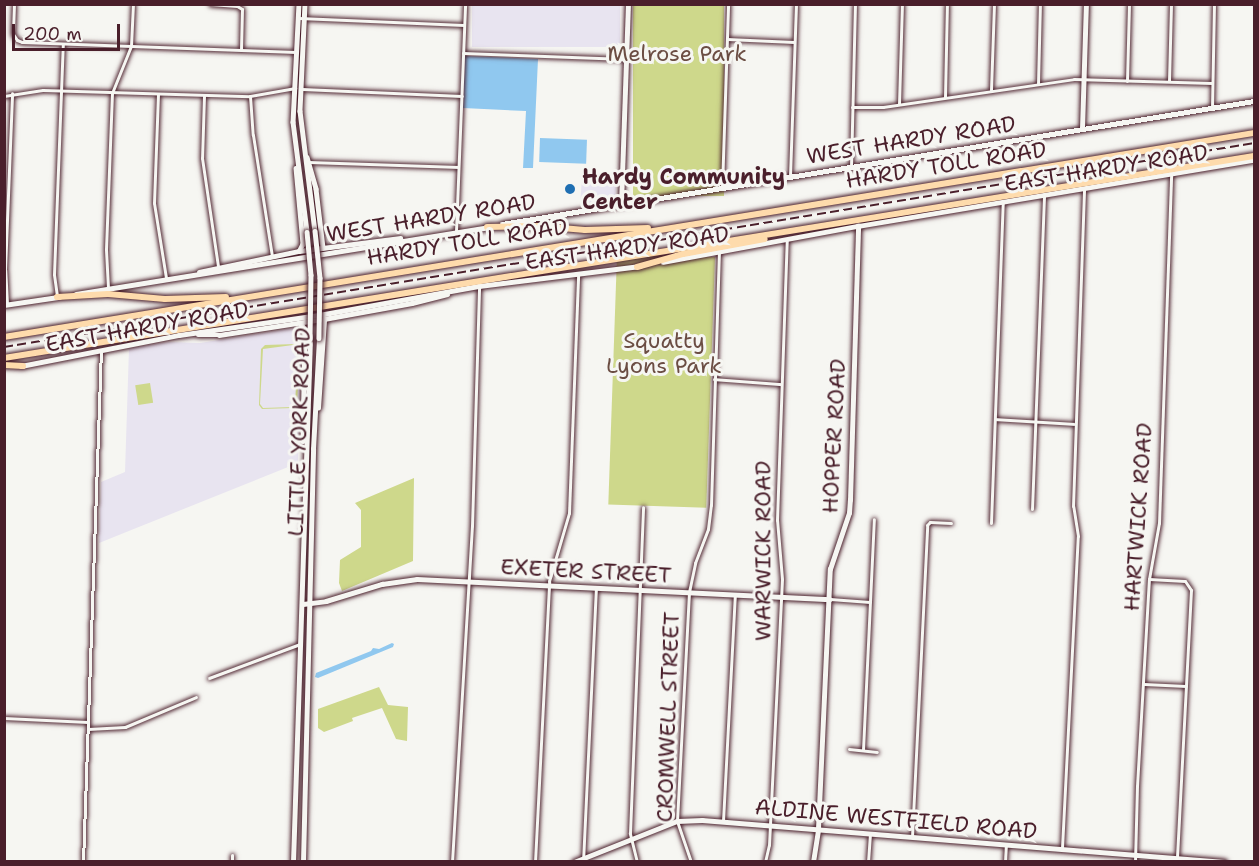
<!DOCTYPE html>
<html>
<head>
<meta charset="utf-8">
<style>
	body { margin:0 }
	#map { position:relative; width:1259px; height:866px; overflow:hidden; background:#f6f6f2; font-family:"Shantell Sans",sans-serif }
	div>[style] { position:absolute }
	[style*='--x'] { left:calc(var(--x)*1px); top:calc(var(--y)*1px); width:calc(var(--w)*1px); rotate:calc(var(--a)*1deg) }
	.built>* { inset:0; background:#e8e4f0; transform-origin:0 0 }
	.green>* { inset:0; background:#ced88b; transform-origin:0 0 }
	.water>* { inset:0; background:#90c8ef; transform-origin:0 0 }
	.roads { filter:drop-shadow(0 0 2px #4a1f2b) drop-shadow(0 0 2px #4a1f2b) }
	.street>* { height:3px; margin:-1.5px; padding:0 1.5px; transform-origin:1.5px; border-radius:1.5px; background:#f6f6f2 }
	.secondary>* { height:4.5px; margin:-2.25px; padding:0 2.25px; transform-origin:2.25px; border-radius:2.25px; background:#f6f6f2 }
	.highway>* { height:6px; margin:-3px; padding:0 3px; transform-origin:3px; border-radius:3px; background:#fedbac }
	.rail>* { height:1.5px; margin-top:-0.75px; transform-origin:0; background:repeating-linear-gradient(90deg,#4a1f2b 0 9px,transparent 0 13.5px) }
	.bridges { filter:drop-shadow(0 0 2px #4a1f2b) drop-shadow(0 0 2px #4a1f2b) }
	.secondary-bridge>* { height:4.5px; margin:-2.25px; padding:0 2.25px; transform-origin:2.25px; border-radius:2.25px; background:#f6f6f2 }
	.dots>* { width:16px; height:16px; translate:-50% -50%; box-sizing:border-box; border:3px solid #f6f6f2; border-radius:50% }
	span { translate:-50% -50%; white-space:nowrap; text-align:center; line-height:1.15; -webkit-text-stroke:6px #f6f6f2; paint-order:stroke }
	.park-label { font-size:22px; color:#6b4d43 }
	.street-label { font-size:22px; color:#4a1f2b }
	.poi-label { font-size:22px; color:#4a1f2b; font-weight:700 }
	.left { translate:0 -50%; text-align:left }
	.frame { position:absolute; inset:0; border:6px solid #4a1f2b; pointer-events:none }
	.scale { position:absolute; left:12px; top:24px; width:108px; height:27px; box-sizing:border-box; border:3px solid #4a1f2b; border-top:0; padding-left:8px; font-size:18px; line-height:21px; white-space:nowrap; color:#4a1f2b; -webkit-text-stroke:4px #f6f6f2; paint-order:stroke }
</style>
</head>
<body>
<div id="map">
	<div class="built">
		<div style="left:472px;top:5px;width:148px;height:42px"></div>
		<div style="clip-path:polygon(582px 178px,617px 179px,615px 199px,580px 205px)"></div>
		<div style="clip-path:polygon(294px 328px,295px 342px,301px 342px,298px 463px,99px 543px,101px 482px,125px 472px,129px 348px,169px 342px,200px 343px)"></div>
	</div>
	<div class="green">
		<div style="left:633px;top:5px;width:91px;height:191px"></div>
		<div style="left:715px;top:257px;width:251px;height:98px;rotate:92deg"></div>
		<div style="clip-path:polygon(evenodd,296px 344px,300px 350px,297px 405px,293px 408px,262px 409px,259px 405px,261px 349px,265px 345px,296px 344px,293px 345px,298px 350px,295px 404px,292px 407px,263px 408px,260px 404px,263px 349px,293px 345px)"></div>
		<div style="left:150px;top:383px;width:20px;height:15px;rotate:81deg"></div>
		<div style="clip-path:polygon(414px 478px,413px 561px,342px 591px,339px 583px,340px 560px,361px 547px,361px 510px,355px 503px)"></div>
		<div style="clip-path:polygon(379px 687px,388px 705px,408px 707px,407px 741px,396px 739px,382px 708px,352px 718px,353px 721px,324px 732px,318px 728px,318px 709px)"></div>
	</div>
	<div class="water">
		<div style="clip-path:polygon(465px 56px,538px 59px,533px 168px,523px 168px,526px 111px,463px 108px)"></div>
		<div style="left:540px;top:138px;width:47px;height:24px;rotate:2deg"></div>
		<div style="clip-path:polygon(392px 643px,394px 644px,393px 647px,318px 678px,315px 677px,316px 673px,371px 651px,373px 648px,379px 649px)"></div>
	</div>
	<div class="roads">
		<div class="street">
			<div style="--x:14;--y:4;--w:30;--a:92"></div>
			<div style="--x:13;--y:34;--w:7;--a:56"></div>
			<div style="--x:17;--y:40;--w:5;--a:22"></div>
			<div style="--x:22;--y:42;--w:274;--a:2.1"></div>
			<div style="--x:210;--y:4;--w:27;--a:4"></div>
			<div style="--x:237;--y:6;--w:6;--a:31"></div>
			<div style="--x:242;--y:9;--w:41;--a:91.4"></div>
			<div style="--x:299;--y:18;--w:165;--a:2.4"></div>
			<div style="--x:727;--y:39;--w:67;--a:2.6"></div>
			<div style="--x:463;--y:53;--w:163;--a:2.1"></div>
			<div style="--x:1127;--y:81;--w:77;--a:-88.5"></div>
			<div style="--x:1169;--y:81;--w:77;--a:-88.5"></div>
			<div style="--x:1038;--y:84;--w:80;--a:-88.6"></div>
			<div style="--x:302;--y:89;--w:160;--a:2.5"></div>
			<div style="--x:991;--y:90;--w:86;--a:-88"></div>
			<div style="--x:158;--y:94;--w:109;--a:92.1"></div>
			<div style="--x:154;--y:203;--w:76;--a:80.9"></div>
			<div style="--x:4;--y:96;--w:39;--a:-9"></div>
			<div style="--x:43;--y:90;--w:207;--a:1.7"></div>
			<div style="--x:250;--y:96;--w:46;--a:-10.1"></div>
			<div style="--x:204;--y:96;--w:62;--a:91.8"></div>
			<div style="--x:202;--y:158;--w:109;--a:81.6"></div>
			<div style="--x:250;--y:96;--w:39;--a:86"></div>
			<div style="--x:253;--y:135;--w:122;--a:81.1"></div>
			<div style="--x:945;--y:97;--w:93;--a:-88.8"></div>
			<div style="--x:899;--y:104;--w:100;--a:-88.3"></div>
			<div style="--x:852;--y:107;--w:31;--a:0"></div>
			<div style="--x:883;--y:107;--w:193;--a:-8.3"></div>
			<div style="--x:1074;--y:79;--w:138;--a:1.7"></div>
			<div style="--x:1212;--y:108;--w:104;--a:-88.9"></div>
			<div style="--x:310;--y:162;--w:148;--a:1.9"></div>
			<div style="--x:851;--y:167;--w:163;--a:-88.6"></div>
			<div style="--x:790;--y:176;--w:172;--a:-88"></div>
			<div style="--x:722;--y:188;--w:184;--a:-88.1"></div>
			<div style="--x:456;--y:231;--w:227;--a:-87.7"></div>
			<div style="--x:108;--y:288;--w:39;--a:-93"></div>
			<div style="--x:106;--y:249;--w:156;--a:-87.8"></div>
			<div style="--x:112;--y:93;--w:51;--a:-68"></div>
			<div style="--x:131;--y:46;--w:42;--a:-87.3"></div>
			<div style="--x:57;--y:296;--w:22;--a:-98"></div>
			<div style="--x:54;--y:274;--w:230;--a:-87.8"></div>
			<div style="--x:7;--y:304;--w:34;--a:-93"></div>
			<div style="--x:5;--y:270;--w:177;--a:-87.7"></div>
			<div style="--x:714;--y:379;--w:67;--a:4.3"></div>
			<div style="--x:995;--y:419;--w:79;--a:3.6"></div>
			<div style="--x:1032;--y:509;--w:313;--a:-87.8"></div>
			<div style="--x:991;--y:523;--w:321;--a:-87.9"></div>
			<div style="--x:1149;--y:579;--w:36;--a:3"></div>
			<div style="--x:1185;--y:581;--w:11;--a:56"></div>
			<div style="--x:1191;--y:590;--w:267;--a:93"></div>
			<div style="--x:830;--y:599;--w:40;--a:4.3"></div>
			<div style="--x:209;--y:678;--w:97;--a:-20.5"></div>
			<div style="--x:1144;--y:684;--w:42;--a:2.7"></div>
			<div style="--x:4;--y:718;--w:84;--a:2.7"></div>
			<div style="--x:88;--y:729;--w:37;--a:-3"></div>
			<div style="--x:125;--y:727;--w:77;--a:-22.9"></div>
			<div style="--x:849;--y:749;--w:28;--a:6"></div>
			<div style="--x:863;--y:750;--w:231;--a:-87.3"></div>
			<div style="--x:723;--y:821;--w:226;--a:-87"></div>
			<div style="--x:912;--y:837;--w:312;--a:-87.2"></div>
			<div style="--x:927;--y:525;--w:4;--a:-45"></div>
			<div style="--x:930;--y:522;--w:21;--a:3"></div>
			<div style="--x:1062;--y:848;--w:312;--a:-87.1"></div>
			<div style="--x:1078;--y:536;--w:30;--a:-99"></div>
			<div style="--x:1073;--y:506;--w:317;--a:-88"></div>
			<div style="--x:83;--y:862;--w:512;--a:-87.99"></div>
			<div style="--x:232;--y:862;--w:7;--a:-90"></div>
			<div style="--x:452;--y:862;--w:337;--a:-86.6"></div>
			<div style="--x:472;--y:526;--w:240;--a:-88.3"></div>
			<div style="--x:535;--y:862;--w:281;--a:-87.1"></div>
			<div style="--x:549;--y:581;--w:71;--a:-73.6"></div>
			<div style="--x:569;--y:513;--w:239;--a:-87.8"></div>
			<div style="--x:583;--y:862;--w:274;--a:-87.3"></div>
			<div style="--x:637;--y:862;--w:30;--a:-104"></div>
			<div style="--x:630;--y:833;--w:326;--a:-87.7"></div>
			<div style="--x:691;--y:862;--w:43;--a:-108.9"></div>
			<div style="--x:677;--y:821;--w:229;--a:-87"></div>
			<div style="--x:689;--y:592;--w:30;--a:-78"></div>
			<div style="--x:695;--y:563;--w:36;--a:-69"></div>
			<div style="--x:708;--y:529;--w:24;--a:-83"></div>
			<div style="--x:711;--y:505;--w:253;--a:-88.2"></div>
			<div style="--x:765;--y:862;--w:17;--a:-77"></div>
			<div style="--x:769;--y:845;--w:266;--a:-87.2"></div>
			<div style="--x:782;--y:579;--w:59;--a:-94.8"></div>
			<div style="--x:777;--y:520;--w:281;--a:-88"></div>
			<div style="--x:868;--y:862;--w:28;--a:-86"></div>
			<div style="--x:1005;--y:862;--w:18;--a:-87"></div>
			<div style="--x:1135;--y:862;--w:76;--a:-88.5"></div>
			<div style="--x:1137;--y:786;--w:207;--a:-86.7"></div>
			<div style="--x:1149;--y:579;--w:57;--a:-79.9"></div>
			<div style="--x:1159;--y:523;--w:348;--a:-88"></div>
		</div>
		<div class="secondary">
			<div style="--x:299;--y:4;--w:118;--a:92.9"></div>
			<div style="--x:293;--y:122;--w:111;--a:82.7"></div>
			<div style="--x:305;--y:4;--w:107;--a:92.7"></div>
			<div style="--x:300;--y:111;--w:121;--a:82.9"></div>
			<div style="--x:1082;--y:129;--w:125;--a:-88.2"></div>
			<div style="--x:307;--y:157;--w:33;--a:74"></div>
			<div style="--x:316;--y:189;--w:59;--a:83.2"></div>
			<div style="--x:296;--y:168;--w:76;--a:84.7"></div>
			<div style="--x:303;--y:244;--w:7;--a:117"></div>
			<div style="--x:621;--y:204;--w:200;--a:-88"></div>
			<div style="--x:502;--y:224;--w:762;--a:-9.29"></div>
			<div style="--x:663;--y:262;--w:198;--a:-10.5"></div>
			<div style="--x:858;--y:226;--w:401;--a:-9.5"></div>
			<div style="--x:199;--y:272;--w:102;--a:-11.9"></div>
			<div style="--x:299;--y:251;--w:102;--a:-7.3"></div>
			<div style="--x:76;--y:294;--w:417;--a:-9.2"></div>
			<div style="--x:4;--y:305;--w:56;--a:-8.3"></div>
			<div style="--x:300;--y:323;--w:8;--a:50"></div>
			<div style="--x:305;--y:329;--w:112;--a:91"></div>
			<div style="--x:198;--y:335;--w:21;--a:0"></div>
			<div style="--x:219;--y:335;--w:106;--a:-8.7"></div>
			<div style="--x:324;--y:319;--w:89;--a:-10.3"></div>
			<div style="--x:412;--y:303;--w:36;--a:-14"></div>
			<div style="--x:21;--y:366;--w:161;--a:-11.1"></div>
			<div style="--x:179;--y:335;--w:141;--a:-8.1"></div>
			<div style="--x:319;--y:315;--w:163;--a:-10.3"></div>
			<div style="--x:479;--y:286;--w:162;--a:-7.1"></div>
			<div style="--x:318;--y:408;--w:89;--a:-86.1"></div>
			<div style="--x:303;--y:604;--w:23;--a:-7"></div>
			<div style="--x:326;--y:601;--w:59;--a:-16.9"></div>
			<div style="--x:382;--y:584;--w:35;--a:-8"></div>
			<div style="--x:417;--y:579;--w:413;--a:2.8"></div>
			<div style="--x:293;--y:862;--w:523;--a:-88.14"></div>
			<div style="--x:303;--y:862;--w:413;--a:-88.6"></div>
			<div style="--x:313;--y:449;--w:111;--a:-86.9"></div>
			<div style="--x:574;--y:862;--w:111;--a:-21.7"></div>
			<div style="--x:677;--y:821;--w:25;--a:-2"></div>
			<div style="--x:702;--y:820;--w:524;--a:4.6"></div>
			<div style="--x:813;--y:862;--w:33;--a:-81"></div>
			<div style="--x:818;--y:829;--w:260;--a:-87.4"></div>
			<div style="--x:830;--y:569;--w:59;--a:-71.3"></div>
			<div style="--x:849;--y:513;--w:13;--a:-86"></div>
			<div style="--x:850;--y:500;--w:274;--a:-88.3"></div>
		</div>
		<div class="highway">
			<div style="--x:487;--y:227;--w:52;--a:-1.1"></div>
			<div style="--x:539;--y:226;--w:46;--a:5"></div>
			<div style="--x:585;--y:230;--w:63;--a:-1.8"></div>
			<div style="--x:637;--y:267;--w:48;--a:-15.8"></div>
			<div style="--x:683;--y:254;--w:83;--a:-10.4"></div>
			<div style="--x:57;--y:297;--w:51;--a:-3.4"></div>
			<div style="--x:108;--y:294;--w:57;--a:5"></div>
			<div style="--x:165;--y:299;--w:61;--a:-1.9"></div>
			<div style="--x:4;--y:337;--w:1267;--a:-9.27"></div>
			<div style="--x:4;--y:358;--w:1266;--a:-9.18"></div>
			<div style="--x:4;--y:365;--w:19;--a:3"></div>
		</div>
	</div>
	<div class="rail">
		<div style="--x:4;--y:347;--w:1267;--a:-9.27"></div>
	</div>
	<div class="bridges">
		<div class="secondary-bridge">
			<div style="--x:315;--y:231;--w:47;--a:83.9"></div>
			<div style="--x:320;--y:278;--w:60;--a:91"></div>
			<div style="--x:307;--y:232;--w:43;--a:84.7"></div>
			<div style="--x:311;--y:275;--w:64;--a:90.9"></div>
		</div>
	</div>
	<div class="dots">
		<div style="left:570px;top:189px;background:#1f6fb2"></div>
	</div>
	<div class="park-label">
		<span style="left:677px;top:54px">Melrose Park</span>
		<span style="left:664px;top:353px">Squatty<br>Lyons Park</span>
	</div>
	<div class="street-label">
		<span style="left:911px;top:140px;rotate:-9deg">WEST HARDY ROAD</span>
		<span style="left:946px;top:165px;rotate:-9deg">HARDY TOLL ROAD</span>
		<span style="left:1106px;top:168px;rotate:-9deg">EAST HARDY ROAD</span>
		<span style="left:431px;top:218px;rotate:-9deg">WEST HARDY ROAD</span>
		<span style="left:467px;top:242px;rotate:-9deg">HARDY TOLL ROAD</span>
		<span style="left:627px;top:248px;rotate:-8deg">EAST HARDY ROAD</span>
		<span style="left:147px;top:327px;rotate:-10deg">EAST HARDY ROAD</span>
		<span style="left:299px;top:432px;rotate:-88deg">LITTLE YORK ROAD</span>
		<span style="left:834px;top:436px;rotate:-87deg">HOPPER ROAD</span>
		<span style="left:1138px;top:517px;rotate:-86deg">HARTWICK ROAD</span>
		<span style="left:763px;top:551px;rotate:-90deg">WARWICK ROAD</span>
		<span style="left:586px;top:571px;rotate:3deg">EXETER STREET</span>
		<span style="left:668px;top:717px;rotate:-88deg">CROMWELL STREET</span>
		<span style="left:896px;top:819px;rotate:5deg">ALDINE WESTFIELD ROAD</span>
	</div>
	<div class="poi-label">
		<span class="left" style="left:582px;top:189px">Hardy Community<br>Center</span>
	</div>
	<div class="frame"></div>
	<div class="scale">200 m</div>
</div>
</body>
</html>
